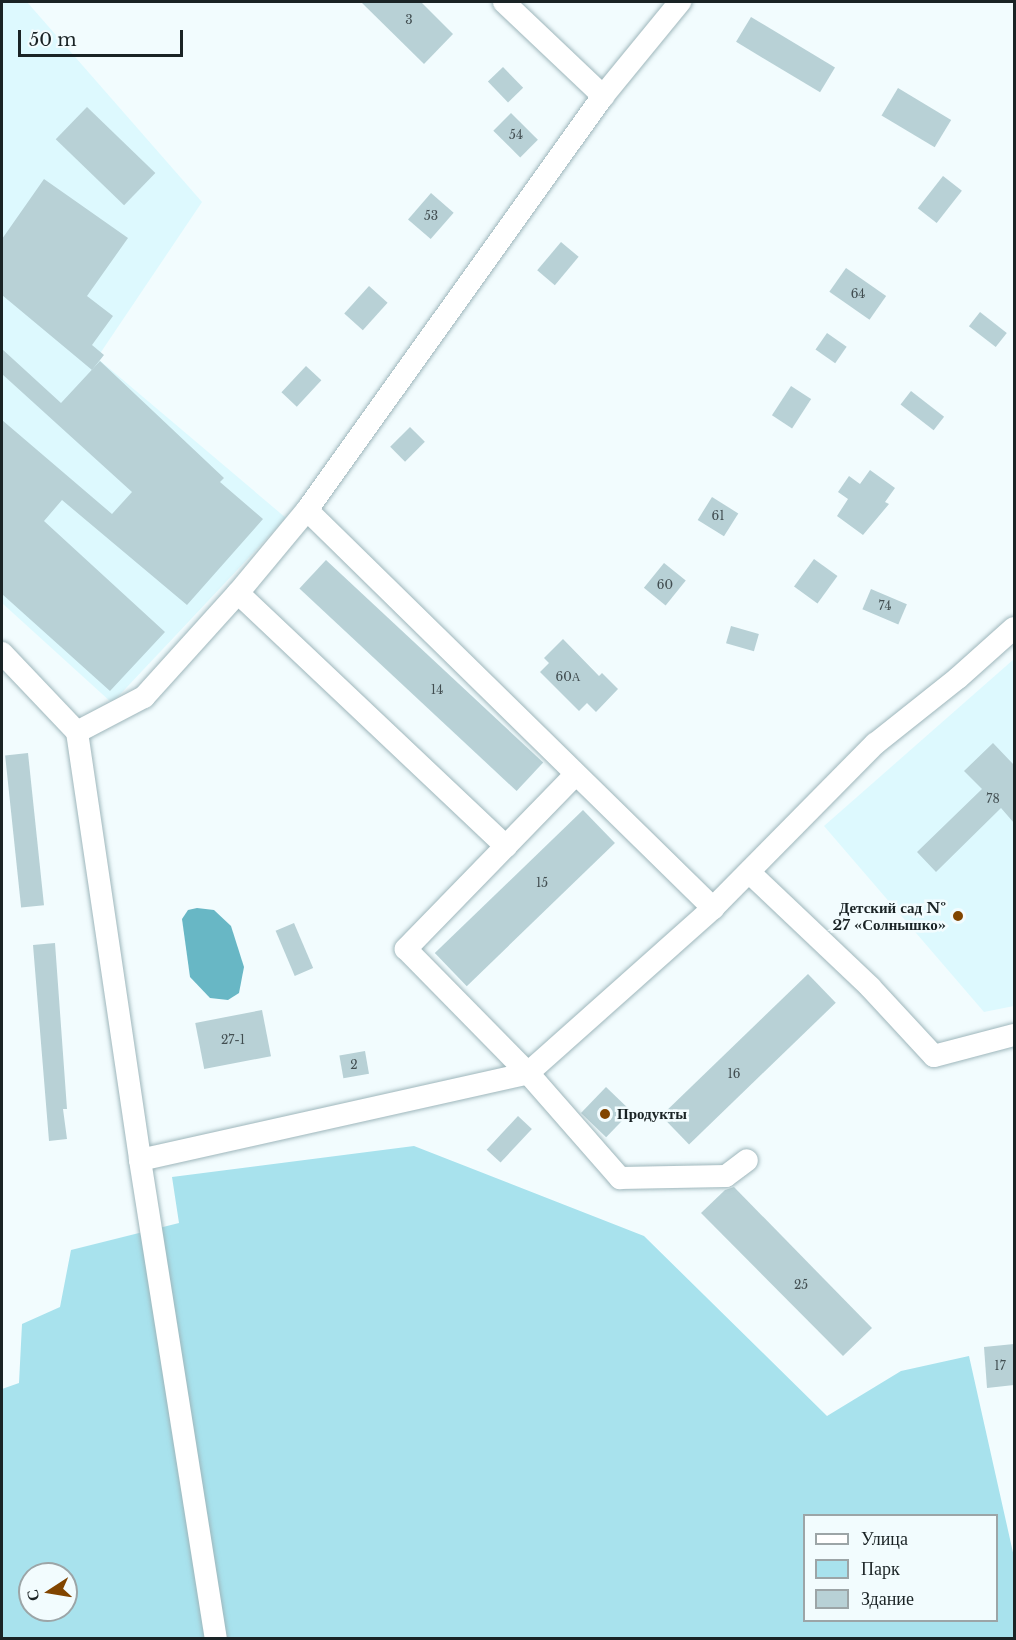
<!DOCTYPE html>
<html>
<head>
<meta charset="utf-8">
<style>
	body { margin:0 }
	#map { position:relative; width:1016px; height:1640px; overflow:hidden; background:#f2fcfe; font-family:"Libre Baskerville",serif }
	div>[style] { position:absolute }
	[style*='--x'] { left:calc(var(--x)*1px); top:calc(var(--y)*1px); width:calc(var(--w)*1px); rotate:calc(var(--a)*1deg) }
	.built>* { inset:0; background:#ddf9fe }
	.green>* { inset:0; background:#a8e2ed }
	.water>* { inset:0; background:#68b7c5 }
	.building>* { inset:0; background:#b8d1d6; transform-origin:0 0 }
	.roads { filter:drop-shadow(0 0 2px #9eb6bb) drop-shadow(0 0 2px #9eb6bb) }
	.minor>* { height:22px; margin:-11px; padding:0 11px; transform-origin:11px; border-radius:11px; background:#fff }
	.dots>* { width:16px; height:16px; translate:-50% -50%; box-sizing:border-box; border:3px solid #f2fcfe; border-radius:50% }
	span { translate:-50% -50%; white-space:nowrap; text-align:center; line-height:1.15; -webkit-text-stroke:5px #f2fcfe; paint-order:stroke }
	.number-label { font-size:12px; color:#424e51 }
	.number-label span { -webkit-text-stroke-width:0 }
	.poi-label { font-size:15px; color:#1a2325; font-weight:700 }
	.right { translate:-100% -50%; text-align:right }
	.left { translate:0 -50%; text-align:left }
	.frame { position:absolute; inset:0; border:3px solid #1a2325; pointer-events:none }
	.legend { position:absolute; left:803px; top:1514px; width:195px; height:108px; box-sizing:border-box; background:#f2fcfe; border:2px solid #9ca5a7; margin:0; padding:8px 10px; list-style:none; font-size:18px; color:#1a2325 }
	.legend li { display:flex; align-items:center; gap:12px; height:30px }
	.legend b { width:30px; border:2px solid #9ca5a7 }
	.north { position:absolute; left:18px; top:1562px; width:60px; height:60px; box-sizing:border-box; background:#f2fcfe; border:2px solid #9ca5a7; border-radius:50%; rotate:258deg; font-size:16px; font-weight:700; line-height:24px; text-align:center; color:#1a2325 }
	.north::after { content:''; display:block; margin:auto; width:21px; height:27px; background:#814500; clip-path:polygon(50% 0,100% 100%,50% 72%,0 100%) }
	.scale { position:absolute; left:18px; top:30px; width:165px; height:27px; box-sizing:border-box; border:3px solid #1a2325; border-top:0; padding-left:8px; font-size:18px; line-height:21px; white-space:nowrap; color:#1a2325; -webkit-text-stroke:4px #f2fcfe; paint-order:stroke }
</style>
</head>
<body>
<div id="map">
	<div class="built">
		<div style="clip-path:polygon(2px 2px,27px 2px,202px 202px,97px 358px,286px 518px,112px 703px,2px 603px)"></div>
		<div style="clip-path:polygon(1014px 659px,1014px 1006px,984px 1012px,824px 826px)"></div>
	</div>
	<div class="green">
		<div style="clip-path:polygon(evenodd,414px 1146px,644px 1236px,827px 1416px,901px 1371px,969px 1356px,1014px 1557px,1014px 1638px,2px 1638px,2px 1389px,19px 1383px,22px 1324px,60px 1307px,71px 1250px,179px 1223px,172px 1177px,414px 1146px,804px 1516px,996px 1516px,996px 1620px,804px 1620px,804px 1516px,414px 1146px,30px 1574px,66px 1574px,66px 1610px,30px 1610px,30px 1574px)"></div>
	</div>
	<div class="water">
		<div style="clip-path:polygon(197px 908px,214px 910px,231px 926px,244px 967px,239px 993px,228px 1000px,210px 998px,190px 977px,182px 919px,188px 910px)"></div>
	</div>
	<div class="building">
		<div style="clip-path:polygon(361px 2px,421px 2px,453px 34px,424px 64px)"></div>
		<div style="left:751px;top:17px;width:98px;height:29px;rotate:31deg"></div>
		<div style="left:503px;top:67px;width:29px;height:21px;rotate:46deg"></div>
		<div style="left:898px;top:88px;width:62px;height:32px;rotate:31deg"></div>
		<div style="left:87px;top:107px;width:95px;height:45px;rotate:44deg"></div>
		<div style="left:511px;top:113px;width:38px;height:25px;rotate:45deg"></div>
		<div style="left:943px;top:176px;width:24px;height:41px;rotate:38deg"></div>
		<div style="clip-path:polygon(44px 179px,128px 238px,87px 296px,113px 316px,92px 345px,104px 355px,92px 370px,2px 295px,2px 239px)"></div>
		<div style="left:431px;top:193px;width:30px;height:35px;rotate:41deg"></div>
		<div style="left:561px;top:242px;width:23px;height:37px;rotate:40deg"></div>
		<div style="left:846px;top:268px;width:49px;height:29px;rotate:35deg"></div>
		<div style="left:369px;top:286px;width:25px;height:37px;rotate:42deg"></div>
		<div style="left:980px;top:312px;width:34px;height:18px;rotate:38deg"></div>
		<div style="left:827px;top:333px;width:24px;height:20px;rotate:35deg"></div>
		<div style="clip-path:polygon(2px 349px,61px 403px,100px 361px,224px 478px,220px 482px,263px 519px,187px 605px,62px 500px,44px 521px,165px 632px,110px 691px,2px 594px,2px 420px,112px 514px,132px 492px,2px 374px)"></div>
		<div style="left:306px;top:366px;width:21px;height:36px;rotate:43deg"></div>
		<div style="left:791px;top:386px;width:24px;height:35px;rotate:33deg"></div>
		<div style="left:911px;top:391px;width:42px;height:17px;rotate:38deg"></div>
		<div style="left:410px;top:427px;width:21px;height:28px;rotate:45deg"></div>
		<div style="clip-path:polygon(870px 470px,895px 488px,885px 502px,889px 504px,863px 535px,837px 516px,848px 499px,838px 492px,849px 476px,860px 484px)"></div>
		<div style="left:712px;top:497px;width:31px;height:27px;rotate:32deg"></div>
		<div style="left:814px;top:559px;width:29px;height:34px;rotate:36deg"></div>
		<div style="left:326px;top:560px;width:297px;height:39px;rotate:43deg"></div>
		<div style="left:664px;top:563px;width:28px;height:32px;rotate:39deg"></div>
		<div style="left:871px;top:589px;width:39px;height:22px;rotate:23deg"></div>
		<div style="left:731px;top:626px;width:29px;height:18px;rotate:16deg"></div>
		<div style="clip-path:polygon(563px 639px,599px 676px,602px 673px,618px 689px,596px 712px,587px 703px,579px 711px,540px 672px,549px 663px,544px 658px)"></div>
		<div style="clip-path:polygon(993px 743px,1014px 765px,1014px 823px,1001px 808px,936px 872px,917px 852px,982px 789px,964px 771px)"></div>
		<div style="left:28px;top:753px;width:153px;height:23px;rotate:84deg"></div>
		<div style="left:583px;top:810px;width:46px;height:206px;rotate:46deg"></div>
		<div style="left:294px;top:923px;width:49px;height:20px;rotate:67deg"></div>
		<div style="clip-path:polygon(55px 943px,67px 1109px,63px 1109px,67px 1139px,49px 1141px,33px 945px)"></div>
		<div style="left:808px;top:974px;width:40px;height:204px;rotate:46deg"></div>
		<div style="left:262px;top:1010px;width:47px;height:68px;rotate:79deg"></div>
		<div style="left:365px;top:1051px;width:23px;height:26px;rotate:80deg"></div>
		<div style="left:606px;top:1087px;width:35px;height:36px;rotate:44deg"></div>
		<div style="left:518px;top:1116px;width:19px;height:46px;rotate:43deg"></div>
		<div style="clip-path:polygon(734px 1187px,872px 1328px,843px 1356px,701px 1213px,725px 1190px)"></div>
		<div style="clip-path:polygon(1014px 1344px,1014px 1385px,987px 1388px,984px 1347px)"></div>
	</div>
	<div class="roads">
		<div class="minor">
			<div style="--x:504;--y:2;--w:137;--a:43.5"></div>
			<div style="--x:307;--y:510;--w:569;--a:44.43"></div>
			<div style="--x:238;--y:593;--w:369;--a:43.4"></div>
			<div style="--x:2;--y:653;--w:109;--a:46.5"></div>
			<div style="--x:77;--y:732;--w:433;--a:81.6"></div>
			<div style="--x:140;--y:1160;--w:484;--a:81"></div>
			<div style="--x:77;--y:732;--w:76;--a:-27.6"></div>
			<div style="--x:144;--y:697;--w:140;--a:-47.9"></div>
			<div style="--x:238;--y:593;--w:108;--a:-50.3"></div>
			<div style="--x:307;--y:510;--w:509;--a:-54.44"></div>
			<div style="--x:603;--y:96;--w:122;--a:-50.7"></div>
			<div style="--x:575;--y:775;--w:243;--a:134.2"></div>
			<div style="--x:406;--y:949;--w:174;--a:45.5"></div>
			<div style="--x:528;--y:1073;--w:140;--a:48.8"></div>
			<div style="--x:620;--y:1178;--w:106;--a:-1.1"></div>
			<div style="--x:726;--y:1176;--w:26;--a:-37"></div>
			<div style="--x:749;--y:872;--w:167;--a:43.5"></div>
			<div style="--x:870;--y:987;--w:94;--a:47.2"></div>
			<div style="--x:934;--y:1056;--w:83;--a:-14.7"></div>
			<div style="--x:140;--y:1160;--w:398;--a:-12.6"></div>
			<div style="--x:528;--y:1073;--w:248;--a:-41.7"></div>
			<div style="--x:713;--y:908;--w:231;--a:-45.4"></div>
			<div style="--x:875;--y:744;--w:106;--a:-38.5"></div>
			<div style="--x:958;--y:678;--w:75;--a:-41.8"></div>
		</div>
	</div>
	<div class="dots">
		<div style="left:958px;top:916px;background:#814500"></div>
		<div style="left:605px;top:1114px;background:#814500"></div>
	</div>
	<div class="number-label">
		<span style="left:409px;top:20px">3</span>
		<span style="left:516px;top:135px">54</span>
		<span style="left:431px;top:216px">53</span>
		<span style="left:858px;top:294px">64</span>
		<span style="left:718px;top:516px">61</span>
		<span style="left:665px;top:585px">60</span>
		<span style="left:885px;top:606px">74</span>
		<span style="left:568px;top:677px">60А</span>
		<span style="left:437px;top:690px">14</span>
		<span style="left:993px;top:799px">78</span>
		<span style="left:542px;top:883px">15</span>
		<span style="left:233px;top:1040px">27-1</span>
		<span style="left:354px;top:1065px">2</span>
		<span style="left:734px;top:1074px">16</span>
		<span style="left:801px;top:1285px">25</span>
		<span style="left:1000px;top:1366px">17</span>
	</div>
	<div class="poi-label">
		<span class="right" style="left:946px;top:916px">Детский сад №<br>27 «Солнышко»</span>
		<span class="left" style="left:617px;top:1114px">Продукты</span>
	</div>
	<div class="frame"></div>
	<ul class="legend">
	<li><b style="height:8px;background:#fff"></b>Улица</li>
	<li><b style="height:16px;background:#a8e2ed"></b>Парк</li>
	<li><b style="height:16px;background:#b8d1d6"></b>Здание</li>
	</ul>
	<div class="north">С</div>
	<div class="scale">50 m</div>
</div>
</body>
</html>
